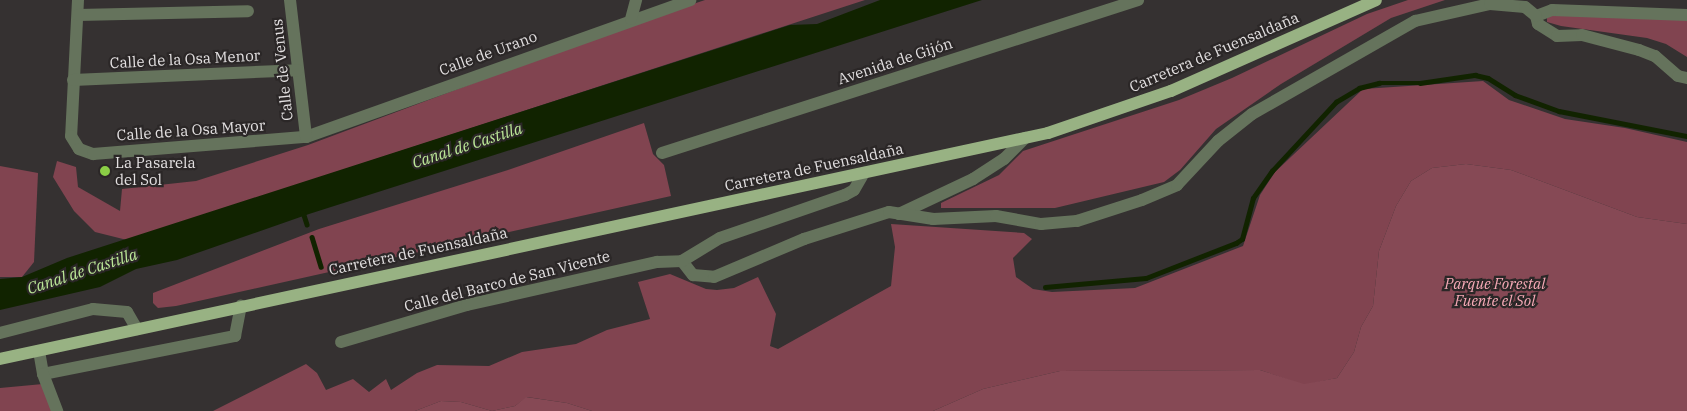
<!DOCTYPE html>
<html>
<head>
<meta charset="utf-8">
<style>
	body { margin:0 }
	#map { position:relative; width:1687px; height:411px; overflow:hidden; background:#353131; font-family:"IBM Plex Serif",serif }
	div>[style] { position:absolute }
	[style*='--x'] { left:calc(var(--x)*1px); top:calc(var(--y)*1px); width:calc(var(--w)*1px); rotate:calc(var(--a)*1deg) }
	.green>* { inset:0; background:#814450 }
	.forest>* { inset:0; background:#864955 }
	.water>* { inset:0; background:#112300 }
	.stream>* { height:4.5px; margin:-2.25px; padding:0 2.25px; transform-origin:2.25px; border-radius:2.25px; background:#112300 }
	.minor>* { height:12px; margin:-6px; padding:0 6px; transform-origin:6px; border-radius:6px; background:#65735c }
	.major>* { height:12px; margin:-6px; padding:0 6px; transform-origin:6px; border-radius:6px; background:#98b283 }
	.dots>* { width:14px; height:14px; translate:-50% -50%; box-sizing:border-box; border:2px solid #2b2727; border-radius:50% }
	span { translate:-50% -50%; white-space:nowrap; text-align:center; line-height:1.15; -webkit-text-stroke:4.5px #2b2727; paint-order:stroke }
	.street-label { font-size:15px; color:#e3e0e1 }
	.poi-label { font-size:15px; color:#e3e0e1 }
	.left { translate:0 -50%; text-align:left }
	.park-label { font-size:15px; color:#f6a9b6; font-style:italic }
	.water-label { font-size:16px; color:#bce898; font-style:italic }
</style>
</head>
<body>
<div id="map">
	<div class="green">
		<div style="clip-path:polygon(705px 0,865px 0,127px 240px,95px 232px,74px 211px,53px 177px,57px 161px,76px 167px,78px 187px,120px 211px,122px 189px,196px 181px,308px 145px,624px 27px)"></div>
		<div style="clip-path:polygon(1408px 0,1445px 0,1391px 18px,1281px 84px,1216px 129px,1180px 170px,1164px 182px,1055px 208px,941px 208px,941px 203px,999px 175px,1023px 151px,1179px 100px,1232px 78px,1367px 14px)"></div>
		<div style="clip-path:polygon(1547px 15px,1687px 20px,1687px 57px,1666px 44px,1647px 38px,1561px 26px,1547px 22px)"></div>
		<div style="clip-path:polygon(1483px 81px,1509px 100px,1565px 119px,1625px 128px,1687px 142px,1687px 224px,1637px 217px,1511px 170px,1466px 164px,1432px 168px,1411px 181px,1396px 206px,1379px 251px,1373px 306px,1361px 327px,1354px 352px,1337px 378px,1304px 385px,1260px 370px,1060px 371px,983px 389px,933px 411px,592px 411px,567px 403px,527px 397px,515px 406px,492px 411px,461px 402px,441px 401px,415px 411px,213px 411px,306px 364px,317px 373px,326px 390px,353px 379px,369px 392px,386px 379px,391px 390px,417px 373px,437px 365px,489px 366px,522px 352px,576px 344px,607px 330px,650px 319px,638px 282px,670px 274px,706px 289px,717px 290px,734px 288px,758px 277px,776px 314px,770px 346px,778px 349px,891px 286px,895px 247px,891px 224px,1024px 233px,1032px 239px,1013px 258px,1016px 277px,1033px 289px,1052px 292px,1135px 288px,1243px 246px,1260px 195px,1275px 172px,1363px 89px)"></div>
		<div style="clip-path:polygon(644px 123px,653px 154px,664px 165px,671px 196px,176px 306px,158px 308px,153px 303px,153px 293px,319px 229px,508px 170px)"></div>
		<div style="clip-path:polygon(0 166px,38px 173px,34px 262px,22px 277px,0 277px)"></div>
		<div style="clip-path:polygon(43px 384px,53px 411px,0 411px,0 388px)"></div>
	</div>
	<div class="forest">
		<div style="clip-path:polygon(1466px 164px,1511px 170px,1637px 217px,1687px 224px,1687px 411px,933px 411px,983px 389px,1060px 371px,1260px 370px,1304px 384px,1337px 378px,1354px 352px,1361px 327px,1373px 306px,1379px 251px,1396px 206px,1411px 181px,1432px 168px)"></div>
		<div style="clip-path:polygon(526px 397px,567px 403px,592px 411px,415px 411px,441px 401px,461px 402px,492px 411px,515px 406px)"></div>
	</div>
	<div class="water">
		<div style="clip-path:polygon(880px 0,982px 0,309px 214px,177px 260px,136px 269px,100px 287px,0 310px,0 279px,22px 277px,67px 258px,790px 25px,817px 24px)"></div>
	</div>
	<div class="stream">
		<div style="--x:303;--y:212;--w:13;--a:72"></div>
		<div style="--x:312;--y:237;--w:31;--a:73"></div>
		<div style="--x:1045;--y:287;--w:101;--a:-5.1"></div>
		<div style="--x:1146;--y:278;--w:97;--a:-21.3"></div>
		<div style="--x:1236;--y:243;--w:7;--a:-34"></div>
		<div style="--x:1242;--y:239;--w:42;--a:-75"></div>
		<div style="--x:1253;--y:198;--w:33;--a:-55"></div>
		<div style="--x:1272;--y:171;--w:94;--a:-47.2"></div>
		<div style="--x:1336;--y:102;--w:27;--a:-31"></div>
		<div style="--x:1359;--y:88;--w:21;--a:-14"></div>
		<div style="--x:1379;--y:83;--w:41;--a:0"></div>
		<div style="--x:1420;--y:83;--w:56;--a:-8.3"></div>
		<div style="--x:1475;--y:75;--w:13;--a:13"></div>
		<div style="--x:1488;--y:78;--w:32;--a:32"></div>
		<div style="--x:1515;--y:95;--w:47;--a:20"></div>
		<div style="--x:1559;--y:111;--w:130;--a:11.1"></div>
	</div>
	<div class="minor">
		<div style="--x:78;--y:0;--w:136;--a:92.9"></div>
		<div style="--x:71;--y:136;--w:15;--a:58"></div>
		<div style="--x:79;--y:149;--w:15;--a:20"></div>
		<div style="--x:93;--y:154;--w:214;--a:-4.6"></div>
		<div style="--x:306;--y:137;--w:408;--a:-19.6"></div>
		<div style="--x:290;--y:0;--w:138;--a:83.3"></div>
		<div style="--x:78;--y:15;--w:170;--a:-1.3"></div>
		<div style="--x:1687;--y:15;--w:135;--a:-177.9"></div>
		<div style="--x:1552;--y:10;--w:17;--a:159"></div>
		<div style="--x:1536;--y:16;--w:8;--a:76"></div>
		<div style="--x:1538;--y:24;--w:22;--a:32"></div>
		<div style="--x:1557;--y:36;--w:25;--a:-2"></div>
		<div style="--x:1582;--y:35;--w:59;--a:14.7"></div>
		<div style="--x:1639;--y:50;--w:17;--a:21"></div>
		<div style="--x:1655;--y:56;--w:30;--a:41"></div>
		<div style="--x:1678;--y:76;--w:9;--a:13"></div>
		<div style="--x:631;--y:19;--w:20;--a:-75"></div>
		<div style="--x:73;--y:80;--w:225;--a:-2.5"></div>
		<div style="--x:662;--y:153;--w:500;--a:-17.8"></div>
		<div style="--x:899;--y:214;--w:82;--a:-25.3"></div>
		<div style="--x:973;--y:179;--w:37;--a:-33"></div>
		<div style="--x:1004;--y:159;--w:30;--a:-45"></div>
		<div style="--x:682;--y:261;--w:18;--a:52"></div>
		<div style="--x:693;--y:275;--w:21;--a:5"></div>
		<div style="--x:714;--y:277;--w:98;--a:-22.9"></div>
		<div style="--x:804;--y:239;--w:89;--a:-17.6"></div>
		<div style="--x:889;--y:212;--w:45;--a:9"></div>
		<div style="--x:933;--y:219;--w:63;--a:-2.7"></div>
		<div style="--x:996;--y:216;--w:46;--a:10.1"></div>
		<div style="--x:1041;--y:224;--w:36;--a:-5"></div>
		<div style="--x:1077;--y:221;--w:68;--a:-17.9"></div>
		<div style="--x:1142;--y:200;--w:38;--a:-23"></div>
		<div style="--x:1177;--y:185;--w:60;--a:-47"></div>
		<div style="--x:1218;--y:141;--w:43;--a:-38.5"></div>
		<div style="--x:1252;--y:114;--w:188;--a:-29.7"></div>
		<div style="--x:1415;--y:21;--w:77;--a:-12.8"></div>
		<div style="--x:1490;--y:4;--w:35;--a:5"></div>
		<div style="--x:1525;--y:7;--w:14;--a:39"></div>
		<div style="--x:0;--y:333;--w:96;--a:-14.5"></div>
		<div style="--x:93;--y:309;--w:34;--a:5"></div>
		<div style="--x:127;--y:312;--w:20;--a:60"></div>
		<div style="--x:341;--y:342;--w:131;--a:-16.4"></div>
		<div style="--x:467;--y:305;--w:195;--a:-12.8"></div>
		<div style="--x:657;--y:262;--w:25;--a:-2"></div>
		<div style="--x:682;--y:261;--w:44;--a:-31.2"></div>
		<div style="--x:720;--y:238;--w:132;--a:-19"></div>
		<div style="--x:845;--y:195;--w:10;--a:-29"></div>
		<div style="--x:854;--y:190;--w:20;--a:-60"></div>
		<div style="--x:39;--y:351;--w:23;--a:80"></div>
		<div style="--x:43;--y:374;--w:196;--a:-11.2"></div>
		<div style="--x:235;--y:336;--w:31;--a:-79"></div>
		<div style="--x:43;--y:374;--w:40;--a:69"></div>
	</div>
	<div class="major">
		<div style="--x:0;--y:359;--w:1072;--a:-12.17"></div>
		<div style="--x:1048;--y:133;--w:130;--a:-18.9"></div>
		<div style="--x:1171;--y:91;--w:224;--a:-23.9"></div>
	</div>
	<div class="dots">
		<div style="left:105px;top:171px;background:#8bce46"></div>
	</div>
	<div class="street-label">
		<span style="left:1214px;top:52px;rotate:-23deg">Carretera de Fuensaldaña</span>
		<span style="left:488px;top:53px;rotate:-20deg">Calle de Urano</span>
		<span style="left:185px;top:59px;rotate:-3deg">Calle de la Osa Menor</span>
		<span style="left:895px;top:61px;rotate:-18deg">Avenida de Gijón</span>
		<span style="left:282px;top:70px;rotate:-96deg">Calle de Venus</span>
		<span style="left:191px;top:130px;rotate:-4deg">Calle de la Osa Mayor</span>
		<span style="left:814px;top:167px;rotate:-12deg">Carretera de Fuensaldaña</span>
		<span style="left:418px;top:251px;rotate:-12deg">Carretera de Fuensaldaña</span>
		<span style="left:507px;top:281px;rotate:-14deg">Calle del Barco de San Vicente</span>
	</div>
	<div class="poi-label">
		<span class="left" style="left:115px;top:171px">La Pasarela<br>del Sol</span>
	</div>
	<div class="park-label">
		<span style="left:1495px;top:292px">Parque Forestal<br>Fuente el Sol</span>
	</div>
	<div class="water-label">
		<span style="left:467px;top:145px;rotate:-18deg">Canal de Castilla</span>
		<span style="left:82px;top:271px;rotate:-18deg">Canal de Castilla</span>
	</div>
</div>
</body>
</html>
